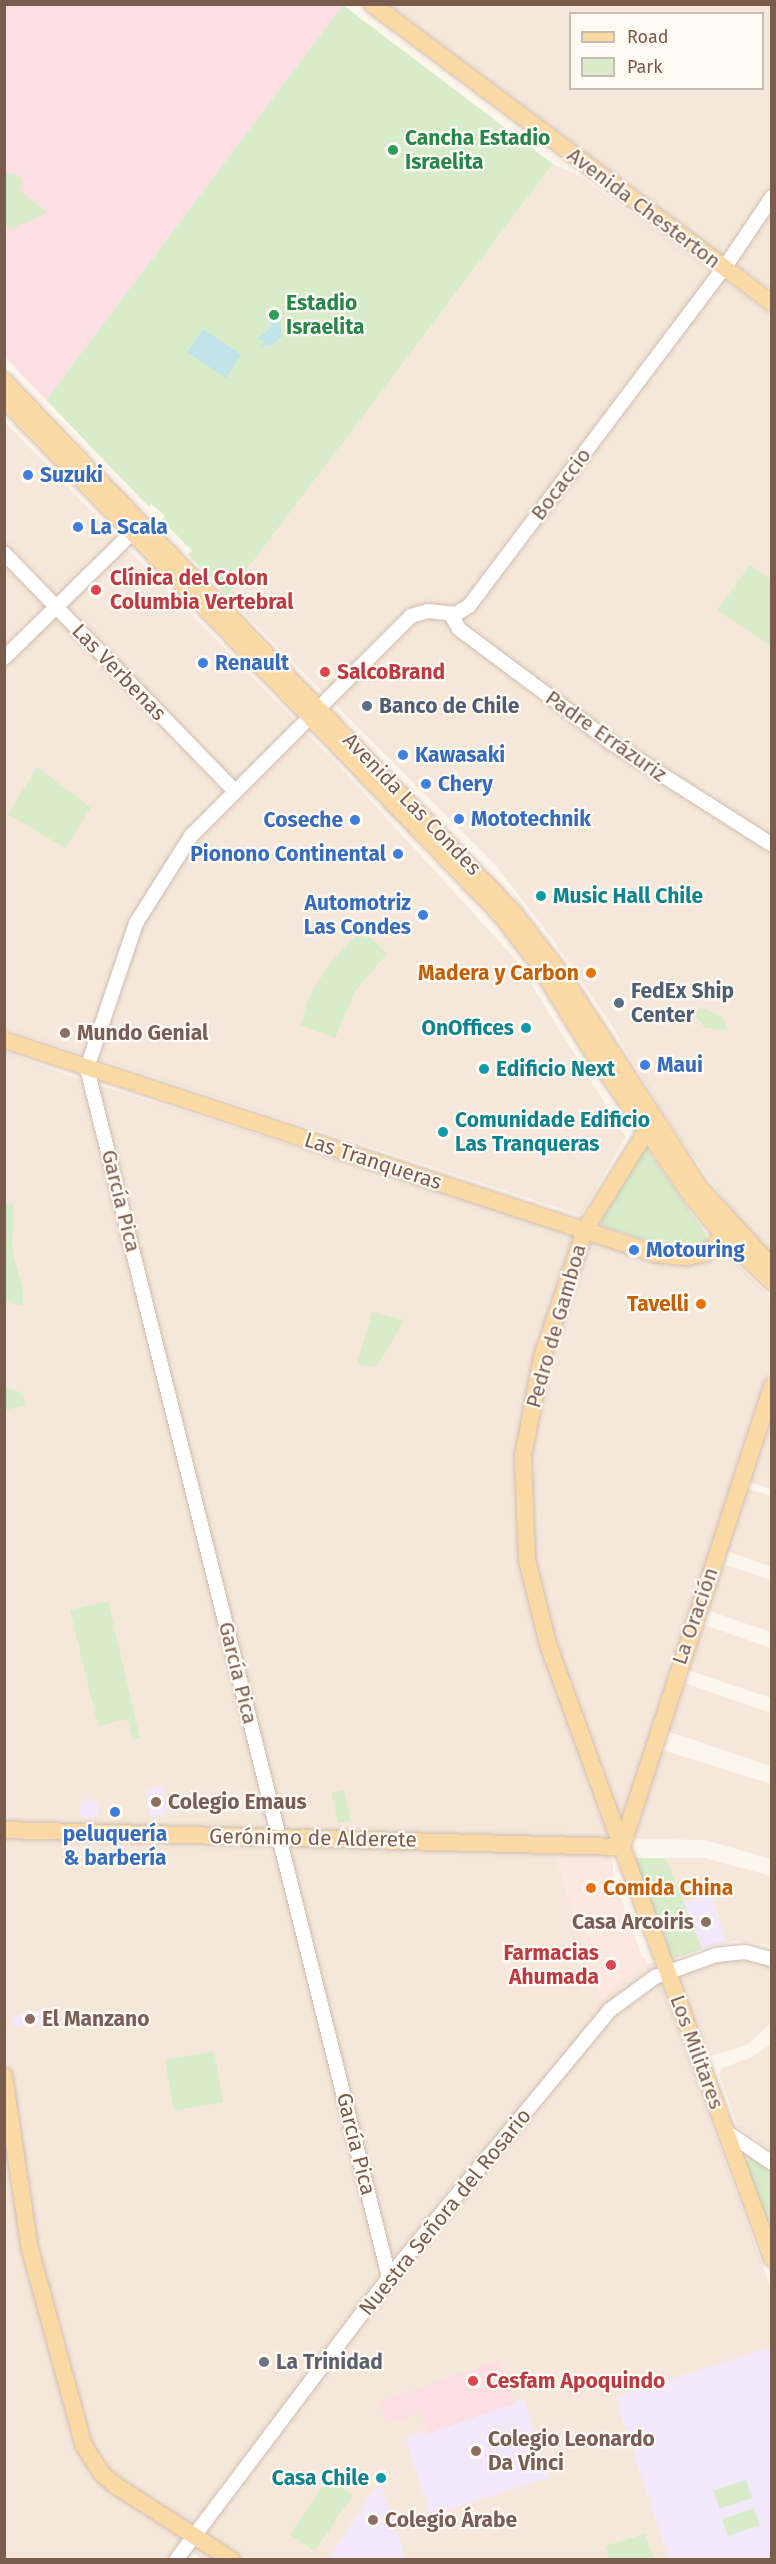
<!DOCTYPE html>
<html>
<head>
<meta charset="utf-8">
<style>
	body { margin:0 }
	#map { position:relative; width:776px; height:2564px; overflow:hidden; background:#fdf6ec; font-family:"Fira Sans",sans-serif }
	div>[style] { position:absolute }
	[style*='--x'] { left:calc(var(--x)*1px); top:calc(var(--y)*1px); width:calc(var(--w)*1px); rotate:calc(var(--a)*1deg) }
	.residential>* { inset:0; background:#f5e8da }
	.commercial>* { inset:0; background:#fde8e0 }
	.education>* { inset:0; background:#f3e8fa; transform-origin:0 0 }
	.round { border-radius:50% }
	.medical>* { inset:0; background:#fbdfe3 }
	.green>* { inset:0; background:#d8ecc9; transform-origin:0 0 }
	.water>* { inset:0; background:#bfe3e8; transform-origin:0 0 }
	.roads { filter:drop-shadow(0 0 2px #d1beb0) drop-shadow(0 0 2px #d1beb0) }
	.minor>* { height:14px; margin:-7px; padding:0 7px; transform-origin:7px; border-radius:7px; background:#fff }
	.major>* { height:16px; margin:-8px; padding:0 8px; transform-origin:8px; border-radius:8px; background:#fbd9a5 }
	.dots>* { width:16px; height:16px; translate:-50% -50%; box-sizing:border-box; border:3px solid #fffaf3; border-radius:50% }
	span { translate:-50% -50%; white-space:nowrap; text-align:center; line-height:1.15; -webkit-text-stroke:4.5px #fffaf3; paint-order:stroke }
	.leisure-label { font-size:21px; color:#27864d; font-weight:700 }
	.left { translate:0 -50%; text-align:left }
	.street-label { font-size:21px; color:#7a5c4d }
	.shop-label { font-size:21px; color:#366cbe; font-weight:700 }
	.right { translate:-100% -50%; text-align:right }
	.health-label { font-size:21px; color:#be3a42; font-weight:700 }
	.service-label { font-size:21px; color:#4e5e75; font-weight:700 }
	.culture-label { font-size:21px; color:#0d838f; font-weight:700 }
	.food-label { font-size:21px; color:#c56008; font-weight:700 }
	.education-label { font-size:21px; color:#785e54; font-weight:700 }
	.worship-label { font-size:21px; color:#5b616d; font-weight:700 }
	.frame { position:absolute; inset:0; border:6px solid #7a5c4d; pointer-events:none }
	.legend { position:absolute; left:569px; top:12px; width:195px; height:78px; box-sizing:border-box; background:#fffaf3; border:2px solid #cabbb1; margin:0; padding:8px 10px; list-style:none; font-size:18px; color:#7a5c4d }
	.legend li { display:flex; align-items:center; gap:12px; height:30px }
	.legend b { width:30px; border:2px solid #cabbb1 }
</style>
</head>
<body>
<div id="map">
	<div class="residential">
		<div style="clip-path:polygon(evenodd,389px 5px,771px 5px,771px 289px,722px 255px,389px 5px,570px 14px,762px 14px,762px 88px,570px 88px,570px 14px)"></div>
		<div style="clip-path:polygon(553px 164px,580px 176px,771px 315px,771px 1255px,734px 1214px,662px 1112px,612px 1026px,554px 941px,496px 866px,227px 596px)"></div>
		<div style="clip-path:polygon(4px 421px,341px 768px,517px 961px,626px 1137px,581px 1215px,5px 1029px)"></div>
		<div style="clip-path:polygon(4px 1051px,73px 1077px,670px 1263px,727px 1254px,771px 1298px,771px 1371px,752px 1421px,612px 1857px,613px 1877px,642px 1957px,645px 1957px,647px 1964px,653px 1962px,771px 2289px,771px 2559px,201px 2560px,193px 2552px,187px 2560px,5px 2559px)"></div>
		<div style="clip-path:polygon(768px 1425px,771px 1427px,771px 1489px,747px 1481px)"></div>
		<div style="clip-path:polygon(745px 1488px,771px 1496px,771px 1567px,725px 1550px)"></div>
		<div style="clip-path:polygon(724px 1564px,771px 1580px,771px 1632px,709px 1611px,707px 1607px)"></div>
		<div style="clip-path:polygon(704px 1625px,771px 1648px,771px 1698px,688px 1670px)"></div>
		<div style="clip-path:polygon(687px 1684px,771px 1713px,771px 1766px,670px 1732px,668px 1727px,681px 1687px)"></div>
		<div style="clip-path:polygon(666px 1751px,771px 1784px,771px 1859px,705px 1840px,636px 1839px,633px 1834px,660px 1753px)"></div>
		<div style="clip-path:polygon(666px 1858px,705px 1858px,771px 1876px,771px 1945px,735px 1941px,702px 1949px)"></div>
		<div style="clip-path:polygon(743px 1957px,771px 1963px,771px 2023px,747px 2045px,707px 2057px,674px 1976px,727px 1958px)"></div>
		<div style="clip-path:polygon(771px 2044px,771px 2150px,738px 2127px,719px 2074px,722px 2068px,752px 2057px)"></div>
	</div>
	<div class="commercial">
		<div style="clip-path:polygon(555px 1856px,612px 1857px,613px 1877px,642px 1957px,645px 1957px,647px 1964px,617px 1983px,602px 2000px)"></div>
	</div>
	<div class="education">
		<div style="left:162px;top:1786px;width:29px;height:17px;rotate:80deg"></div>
		<div class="round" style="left:79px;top:1799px;width:20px;height:20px"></div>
		<div style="clip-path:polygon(711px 1893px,726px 1942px,702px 1949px,683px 1903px)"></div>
		<div style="left:46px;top:2010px;width:13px;height:34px;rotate:81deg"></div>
		<div style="clip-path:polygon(771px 2347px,771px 2559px,669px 2559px,615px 2397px)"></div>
		<div style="left:524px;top:2399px;width:82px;height:125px;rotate:72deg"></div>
		<div style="clip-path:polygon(380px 2480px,406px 2559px,328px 2559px)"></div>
	</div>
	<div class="medical">
		<div style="clip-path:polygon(5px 5px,343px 5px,46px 400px,5px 357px)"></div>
		<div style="clip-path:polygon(500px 2360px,515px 2403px,428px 2434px,420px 2412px,387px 2425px,379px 2402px)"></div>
	</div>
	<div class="green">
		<div style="clip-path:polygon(343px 5px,553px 164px,227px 596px,188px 554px,192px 551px,162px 520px,165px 516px,151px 504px,149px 507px,46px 400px)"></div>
		<div style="clip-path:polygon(5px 172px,20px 176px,23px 182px,19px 190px,48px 213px,11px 229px,5px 225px)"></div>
		<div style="clip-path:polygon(750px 565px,771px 579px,771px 646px,717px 610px)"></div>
		<div style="clip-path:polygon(37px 767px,91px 808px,65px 848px,8px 814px)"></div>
		<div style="clip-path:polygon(362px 929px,387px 954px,355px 991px,335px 1038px,300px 1025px,310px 995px,330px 963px)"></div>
		<div style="clip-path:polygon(703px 1008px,722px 1017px,728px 1030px,705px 1028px,692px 1011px)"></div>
		<div style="clip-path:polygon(646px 1148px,704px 1231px,709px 1242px,686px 1253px,602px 1226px,600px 1214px)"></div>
		<div style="clip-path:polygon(5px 1202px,14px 1204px,12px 1250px,23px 1289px,23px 1306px,5px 1302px)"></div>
		<div style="clip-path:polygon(372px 1312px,404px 1320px,377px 1367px,357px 1364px)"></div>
		<div style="clip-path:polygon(5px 1387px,23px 1393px,26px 1405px,5px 1410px)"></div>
		<div style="clip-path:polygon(108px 1601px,140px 1738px,133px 1740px,127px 1719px,98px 1726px,70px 1610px)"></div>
		<div style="left:344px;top:1790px;width:31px;height:13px;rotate:77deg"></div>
		<div style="clip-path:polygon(634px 1858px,666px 1858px,702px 1949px,667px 1961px)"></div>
		<div style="left:214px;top:2051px;width:52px;height:50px;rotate:80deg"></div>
		<div style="clip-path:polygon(750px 2158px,771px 2170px,771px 2220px,764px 2226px,744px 2163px)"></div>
		<div style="left:328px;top:2478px;width:30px;height:68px;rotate:34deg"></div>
		<div style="left:746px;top:2480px;width:19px;height:34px;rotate:72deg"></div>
		<div style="left:754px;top:2508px;width:18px;height:34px;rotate:71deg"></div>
		<div style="clip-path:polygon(645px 2534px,654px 2559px,609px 2559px,605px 2546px)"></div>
	</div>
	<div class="water">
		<div style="clip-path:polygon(272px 315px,280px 322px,282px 335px,273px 345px,259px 347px,265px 342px,258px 338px,271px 327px,268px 320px)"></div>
		<div style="left:203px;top:329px;width:46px;height:28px;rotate:34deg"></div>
	</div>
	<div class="roads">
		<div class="minor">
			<div style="--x:4;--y:553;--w:330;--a:45.9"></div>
			<div style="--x:451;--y:615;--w:16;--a:60"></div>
			<div style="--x:459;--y:629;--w:187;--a:36.7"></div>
			<div style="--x:609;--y:741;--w:193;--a:32.5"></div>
			<div style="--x:4;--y:658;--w:187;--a:-44.4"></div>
			<div style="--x:725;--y:2131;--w:57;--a:34.2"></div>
			<div style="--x:389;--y:2277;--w:1246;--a:-104.03"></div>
			<div style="--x:87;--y:1068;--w:153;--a:-71.3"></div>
			<div style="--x:136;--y:923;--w:103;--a:-57.7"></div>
			<div style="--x:191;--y:836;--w:311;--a:-45"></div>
			<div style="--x:411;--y:616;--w:18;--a:-16"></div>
			<div style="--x:428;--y:611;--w:28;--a:6"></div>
			<div style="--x:456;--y:614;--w:15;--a:-32"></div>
			<div style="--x:469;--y:606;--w:432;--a:-53"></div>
			<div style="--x:729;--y:261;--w:77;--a:-56.1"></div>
			<div style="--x:176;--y:2560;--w:354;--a:-53"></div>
			<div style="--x:389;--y:2277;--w:347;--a:-50.4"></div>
			<div style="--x:610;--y:2010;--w:56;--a:-36.3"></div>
			<div style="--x:655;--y:1977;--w:65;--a:-19.8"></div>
			<div style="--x:716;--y:1955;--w:29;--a:-6"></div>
			<div style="--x:745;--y:1952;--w:28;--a:15"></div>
		</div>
		<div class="major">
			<div style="--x:372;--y:4;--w:499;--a:36.8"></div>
			<div style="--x:4;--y:381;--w:737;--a:46.21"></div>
			<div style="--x:514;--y:913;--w:77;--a:52.4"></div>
			<div style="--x:561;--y:974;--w:255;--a:57"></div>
			<div style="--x:700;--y:1188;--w:107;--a:47.7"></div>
			<div style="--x:4;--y:399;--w:716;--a:46.07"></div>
			<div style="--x:501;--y:915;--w:59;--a:52.5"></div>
			<div style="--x:537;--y:962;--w:105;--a:58.3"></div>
			<div style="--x:592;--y:1051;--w:178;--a:55.5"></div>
			<div style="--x:693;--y:1198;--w:48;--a:51"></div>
			<div style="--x:723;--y:1235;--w:68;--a:43.8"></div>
			<div style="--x:4;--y:1040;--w:686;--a:18.17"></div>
			<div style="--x:656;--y:1254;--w:31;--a:6"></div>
			<div style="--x:687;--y:1257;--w:17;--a:-13"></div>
			<div style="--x:704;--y:1253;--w:13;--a:-29"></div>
			<div style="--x:715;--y:1247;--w:24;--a:-62"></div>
			<div style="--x:647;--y:1130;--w:118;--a:121.8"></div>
			<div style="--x:585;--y:1230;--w:134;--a:108.7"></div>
			<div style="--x:542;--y:1357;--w:101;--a:100.9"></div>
			<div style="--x:523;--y:1456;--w:104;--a:87.8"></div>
			<div style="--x:527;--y:1560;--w:87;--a:76"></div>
			<div style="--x:548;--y:1644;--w:654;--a:69.96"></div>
			<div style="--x:4;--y:1830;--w:618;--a:1.58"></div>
			<div style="--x:622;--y:1846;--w:484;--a:-71.9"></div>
			<div style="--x:4;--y:2076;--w:175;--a:81.5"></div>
			<div style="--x:30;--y:2249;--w:204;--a:74.7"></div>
			<div style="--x:84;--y:2446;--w:33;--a:57"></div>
			<div style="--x:102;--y:2474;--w:17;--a:40"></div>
			<div style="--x:115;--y:2485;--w:139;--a:32.7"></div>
		</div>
	</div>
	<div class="dots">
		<div style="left:393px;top:150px;background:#2e9e5b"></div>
		<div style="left:274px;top:315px;background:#2e9e5b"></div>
		<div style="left:28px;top:475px;background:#3f7fe0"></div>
		<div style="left:78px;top:527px;background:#3f7fe0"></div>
		<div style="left:96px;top:590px;background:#e0444e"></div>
		<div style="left:203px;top:663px;background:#3f7fe0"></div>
		<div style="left:325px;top:672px;background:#e0444e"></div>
		<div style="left:367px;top:706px;background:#5c6f8a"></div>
		<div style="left:403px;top:755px;background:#3f7fe0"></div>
		<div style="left:426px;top:784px;background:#3f7fe0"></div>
		<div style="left:459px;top:819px;background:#3f7fe0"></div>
		<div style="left:355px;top:820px;background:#3f7fe0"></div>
		<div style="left:398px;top:854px;background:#3f7fe0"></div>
		<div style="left:541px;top:896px;background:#0f9aa8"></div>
		<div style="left:423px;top:915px;background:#3f7fe0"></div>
		<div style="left:591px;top:973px;background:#e8710a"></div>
		<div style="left:619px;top:1003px;background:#5c6f8a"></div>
		<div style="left:526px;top:1028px;background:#0f9aa8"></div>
		<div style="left:65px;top:1033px;background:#8d6e63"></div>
		<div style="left:645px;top:1065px;background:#3f7fe0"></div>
		<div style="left:484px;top:1069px;background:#0f9aa8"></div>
		<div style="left:443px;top:1132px;background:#0f9aa8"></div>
		<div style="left:634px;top:1250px;background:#3f7fe0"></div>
		<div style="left:701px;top:1304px;background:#e8710a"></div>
		<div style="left:156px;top:1802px;background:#8d6e63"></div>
		<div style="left:115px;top:1812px;background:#3f7fe0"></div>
		<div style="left:591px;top:1888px;background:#e8710a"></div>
		<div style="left:706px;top:1922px;background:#8d6e63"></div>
		<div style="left:611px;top:1965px;background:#e0444e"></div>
		<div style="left:30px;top:2019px;background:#8d6e63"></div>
		<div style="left:264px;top:2362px;background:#6b7280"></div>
		<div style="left:473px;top:2381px;background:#e0444e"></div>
		<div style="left:476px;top:2451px;background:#8d6e63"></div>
		<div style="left:381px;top:2478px;background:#0f9aa8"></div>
		<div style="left:373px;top:2520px;background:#8d6e63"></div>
	</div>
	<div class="leisure-label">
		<span class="left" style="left:405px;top:150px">Cancha Estadio<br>Israelita</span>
		<span class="left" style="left:286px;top:315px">Estadio<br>Israelita</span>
	</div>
	<div class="street-label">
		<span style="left:644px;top:208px;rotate:37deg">Avenida Chesterton</span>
		<span style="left:561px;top:484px;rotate:-53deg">Bocaccio</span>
		<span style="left:119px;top:672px;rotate:46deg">Las Verbenas</span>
		<span style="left:606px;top:736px;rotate:35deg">Padre Errázuriz</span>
		<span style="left:412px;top:804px;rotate:46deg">Avenida Las Condes</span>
		<span style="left:373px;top:1161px;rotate:18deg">Las Tranqueras</span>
		<span style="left:121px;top:1201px;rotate:76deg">García Pica</span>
		<span style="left:556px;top:1326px;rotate:-74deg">Pedro de Gamboa</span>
		<span style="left:695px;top:1616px;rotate:-71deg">La Oración</span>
		<span style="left:238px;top:1673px;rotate:76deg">García Pica</span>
		<span style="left:313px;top:1838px;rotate:1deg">Gerónimo de Alderete</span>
		<span style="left:697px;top:2052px;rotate:70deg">Los Militares</span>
		<span style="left:356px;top:2144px;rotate:76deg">García Pica</span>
		<span style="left:445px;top:2212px;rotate:-51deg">Nuestra Señora del Rosario</span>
	</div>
	<div class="shop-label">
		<span class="left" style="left:40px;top:475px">Suzuki</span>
		<span class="left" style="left:90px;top:527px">La Scala</span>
		<span class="left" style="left:215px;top:663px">Renault</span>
		<span class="left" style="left:415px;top:755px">Kawasaki</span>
		<span class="left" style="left:438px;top:784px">Chery</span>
		<span class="left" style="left:471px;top:819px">Mototechnik</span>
		<span class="right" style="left:343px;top:820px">Coseche</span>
		<span class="right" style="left:386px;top:854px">Pionono Continental</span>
		<span class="right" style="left:411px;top:915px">Automotriz<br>Las Condes</span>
		<span class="left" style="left:657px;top:1065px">Maui</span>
		<span class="left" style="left:646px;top:1250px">Motouring</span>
		<span style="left:115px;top:1846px">peluquería<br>&amp; barbería</span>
	</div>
	<div class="health-label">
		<span class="left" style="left:110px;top:590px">Clínica del Colon<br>Columbia Vertebral</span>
		<span class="left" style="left:337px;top:672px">SalcoBrand</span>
		<span class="right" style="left:599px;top:1965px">Farmacias<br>Ahumada</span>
		<span class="left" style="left:486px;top:2381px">Cesfam Apoquindo</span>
	</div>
	<div class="service-label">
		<span class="left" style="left:379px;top:706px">Banco de Chile</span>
		<span class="left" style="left:631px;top:1003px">FedEx Ship<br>Center</span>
	</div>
	<div class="culture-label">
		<span class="left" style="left:553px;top:896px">Music Hall Chile</span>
		<span class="right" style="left:514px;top:1028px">OnOffices</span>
		<span class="left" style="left:496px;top:1069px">Edificio Next</span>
		<span class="left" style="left:455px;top:1132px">Comunidade Edificio<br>Las Tranqueras</span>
		<span class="right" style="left:369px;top:2478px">Casa Chile</span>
	</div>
	<div class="food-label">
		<span class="right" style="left:579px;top:973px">Madera y Carbon</span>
		<span class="right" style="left:689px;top:1304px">Tavelli</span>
		<span class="left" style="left:603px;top:1888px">Comida China</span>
	</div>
	<div class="education-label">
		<span class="left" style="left:77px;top:1033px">Mundo Genial</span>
		<span class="left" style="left:168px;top:1802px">Colegio Emaus</span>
		<span class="right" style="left:694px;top:1922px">Casa Arcoiris</span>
		<span class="left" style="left:42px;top:2019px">El Manzano</span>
		<span class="left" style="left:488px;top:2451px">Colegio Leonardo<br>Da Vinci</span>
		<span class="left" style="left:385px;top:2520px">Colegio Árabe</span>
	</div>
	<div class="worship-label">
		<span class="left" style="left:276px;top:2362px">La Trinidad</span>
	</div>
	<div class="frame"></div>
	<ul class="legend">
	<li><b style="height:8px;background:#fbd9a5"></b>Road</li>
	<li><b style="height:16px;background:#d8ecc9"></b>Park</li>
	</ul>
</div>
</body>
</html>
